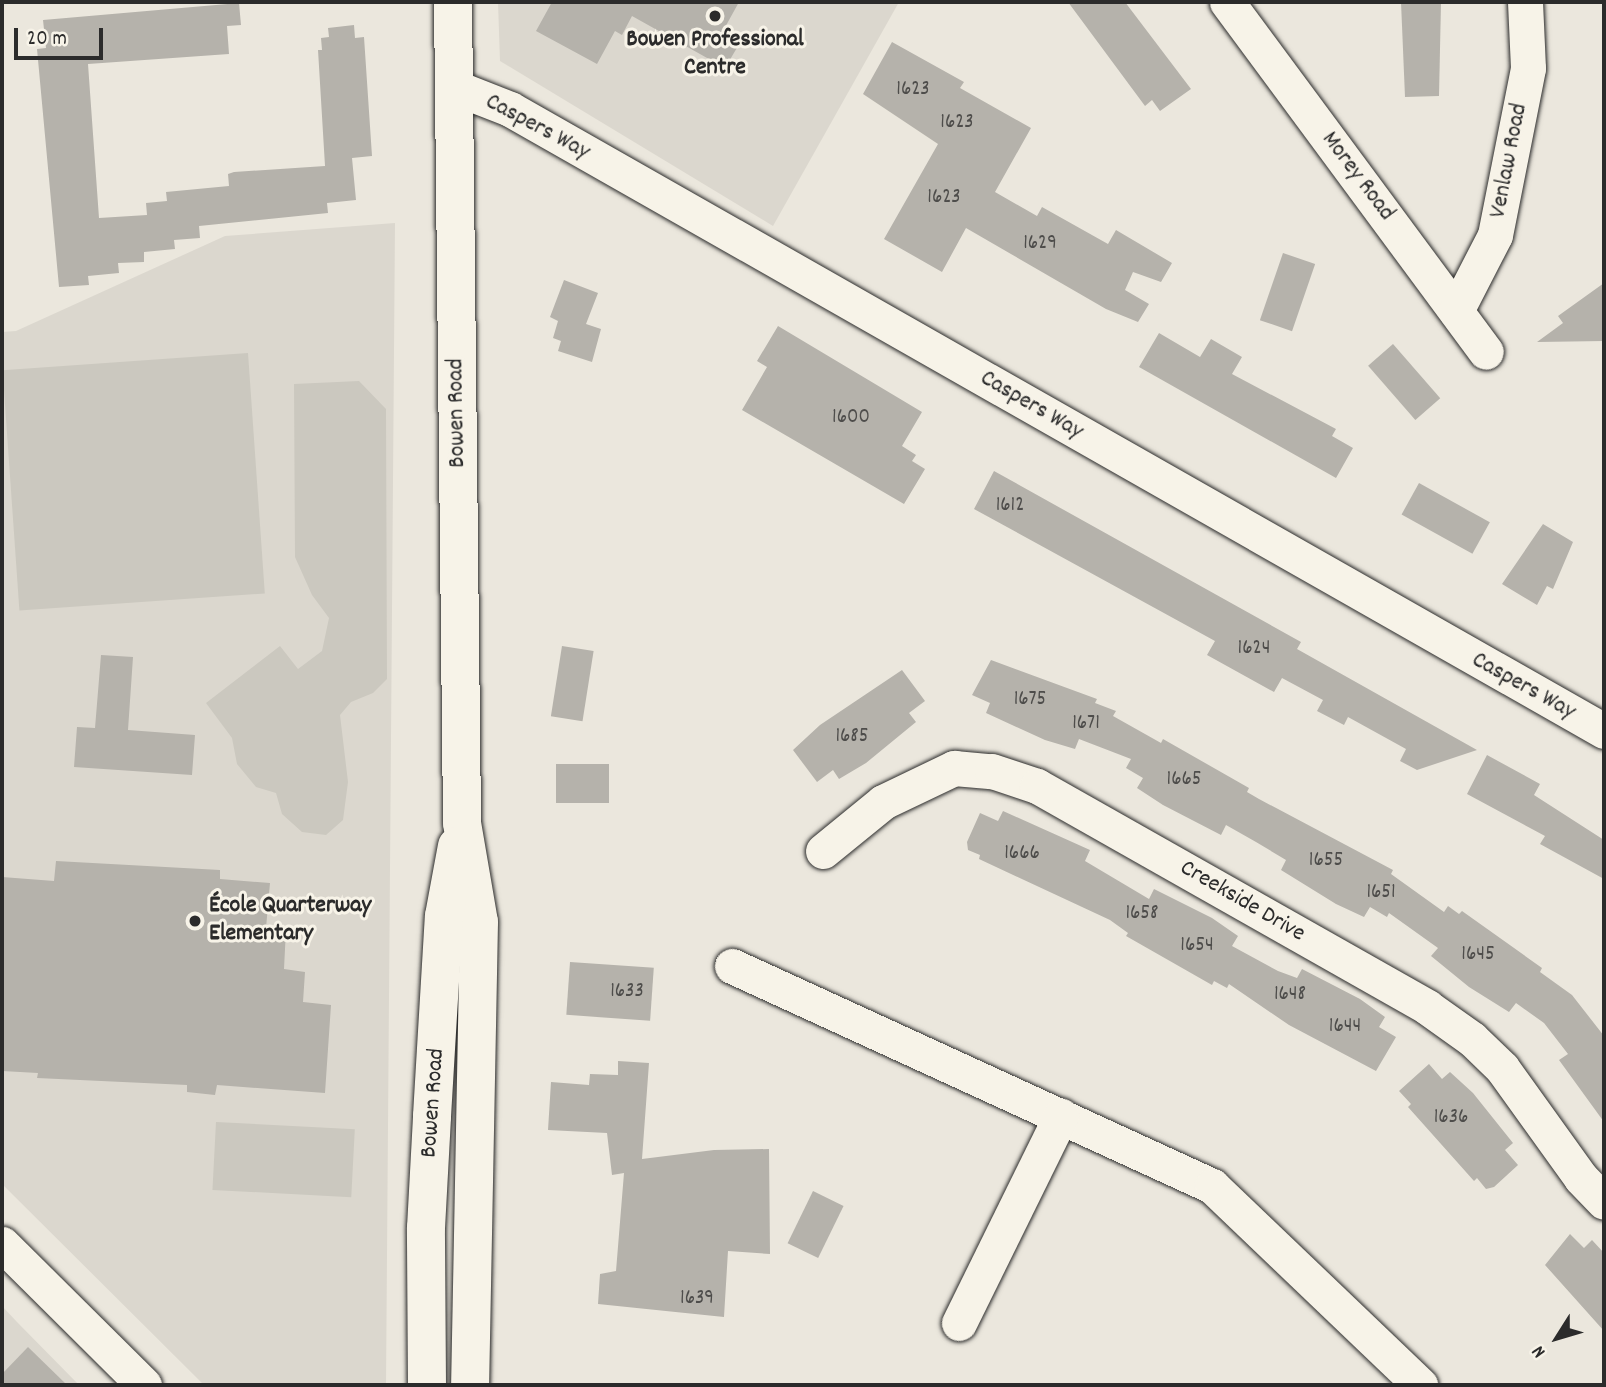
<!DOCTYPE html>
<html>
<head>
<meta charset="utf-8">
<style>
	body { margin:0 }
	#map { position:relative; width:1606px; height:1387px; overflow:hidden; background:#ebe7dd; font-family:Dekko,sans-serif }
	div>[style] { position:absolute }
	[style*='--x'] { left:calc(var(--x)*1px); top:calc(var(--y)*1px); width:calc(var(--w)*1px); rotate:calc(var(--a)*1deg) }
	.built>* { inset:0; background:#dbd7ce }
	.green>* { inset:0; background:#cbc8bf; transform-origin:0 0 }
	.building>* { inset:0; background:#b5b2ab; transform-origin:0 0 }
	.roads { filter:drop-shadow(0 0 2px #2b2b2b) drop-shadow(0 0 2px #2b2b2b) }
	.minor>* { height:35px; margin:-17.5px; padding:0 17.5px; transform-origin:17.5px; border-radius:17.5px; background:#f7f3e8 }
	.major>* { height:38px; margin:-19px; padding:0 19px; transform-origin:19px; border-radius:19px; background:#f7f3e8 }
	.dots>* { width:19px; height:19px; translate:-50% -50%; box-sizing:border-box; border:4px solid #f7f3e8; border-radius:50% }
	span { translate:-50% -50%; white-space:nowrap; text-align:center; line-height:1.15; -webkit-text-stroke:6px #f7f3e8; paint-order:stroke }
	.number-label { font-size:21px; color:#4e4d4b }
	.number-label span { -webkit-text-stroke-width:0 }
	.poi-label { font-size:24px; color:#2b2b2b; font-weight:700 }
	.left { translate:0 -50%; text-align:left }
	.street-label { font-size:24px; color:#2b2b2b }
	.frame { position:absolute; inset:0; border:4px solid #2b2b2b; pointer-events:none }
	.north { position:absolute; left:1522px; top:1303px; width:70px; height:70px; -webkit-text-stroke:5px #f7f3e8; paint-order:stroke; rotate:233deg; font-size:19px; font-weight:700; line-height:28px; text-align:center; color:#2b2b2b }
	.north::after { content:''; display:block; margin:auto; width:24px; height:32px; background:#2b2b2b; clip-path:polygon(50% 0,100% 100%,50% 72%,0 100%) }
	.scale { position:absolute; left:14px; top:28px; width:89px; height:32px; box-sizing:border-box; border:4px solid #2b2b2b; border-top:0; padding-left:9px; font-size:21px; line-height:24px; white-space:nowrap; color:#2b2b2b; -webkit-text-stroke:5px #f7f3e8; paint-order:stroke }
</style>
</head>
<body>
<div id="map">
	<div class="built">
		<div style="clip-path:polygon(498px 2px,899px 2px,773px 226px,500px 61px)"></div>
		<div style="clip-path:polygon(395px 223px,386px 1385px,204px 1385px,2px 1184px,2px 332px,16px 331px,225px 236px)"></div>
		<div style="clip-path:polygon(2px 1306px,17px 1322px,79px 1385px,2px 1385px)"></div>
	</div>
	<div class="green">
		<div style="left:248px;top:353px;width:241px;height:246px;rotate:86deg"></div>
		<div style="clip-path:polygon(359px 381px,386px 409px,387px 679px,373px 693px,351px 702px,340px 715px,348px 782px,343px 820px,326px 835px,302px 832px,282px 814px,276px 793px,256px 787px,237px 764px,232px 738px,206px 703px,280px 646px,298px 669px,322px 651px,329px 618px,312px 595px,295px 557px,294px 384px)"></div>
		<div style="left:216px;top:1122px;width:139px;height:68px;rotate:3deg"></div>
	</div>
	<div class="building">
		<div style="clip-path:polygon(552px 2px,739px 2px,723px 31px,741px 41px,725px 68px,632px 16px,622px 35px,615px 31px,597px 64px,536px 31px)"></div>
		<div style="clip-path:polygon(1068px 2px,1125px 2px,1191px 89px,1160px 111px,1152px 100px,1145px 106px)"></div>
		<div style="clip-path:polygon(1401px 2px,1441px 2px,1439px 96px,1405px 97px)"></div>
		<div style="clip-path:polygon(239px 3px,241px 25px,227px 26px,229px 54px,88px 64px,99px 218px,147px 215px,146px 203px,167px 201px,166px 192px,229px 186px,228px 174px,234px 172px,325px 166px,318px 50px,322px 50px,321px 38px,329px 37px,328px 28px,354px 25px,355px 38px,364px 37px,372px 156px,352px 158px,356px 200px,327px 203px,328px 213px,199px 226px,200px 238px,174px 240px,175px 249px,144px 252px,144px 262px,118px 263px,119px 273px,88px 276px,89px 285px,59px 287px,37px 49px,46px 48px,43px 20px)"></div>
		<div style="clip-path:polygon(892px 42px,964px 82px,960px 88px,1031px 128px,995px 192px,1037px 216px,1042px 207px,1108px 244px,1116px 230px,1172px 263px,1161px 282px,1133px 272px,1125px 290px,1149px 304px,1138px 322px,1106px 309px,966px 228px,942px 272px,884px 239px,938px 144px,863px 94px)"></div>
		<div style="left:1283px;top:253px;width:34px;height:71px;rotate:19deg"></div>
		<div style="clip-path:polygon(564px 280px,598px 293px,586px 324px,601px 329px,592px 362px,558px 351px,561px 341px,553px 338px,558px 321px,550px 317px)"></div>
		<div style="clip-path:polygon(1604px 283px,1604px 341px,1537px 342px,1563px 323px,1558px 316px)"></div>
		<div style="clip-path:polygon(778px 326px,922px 412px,902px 446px,916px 455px,912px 461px,925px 469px,904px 504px,742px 410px,767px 367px,757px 361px)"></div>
		<div style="clip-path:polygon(1159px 333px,1200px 357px,1211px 339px,1242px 357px,1232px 374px,1336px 429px,1332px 436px,1353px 448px,1336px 478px,1139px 367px)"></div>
		<div style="left:1393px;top:344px;width:72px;height:33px;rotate:49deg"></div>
		<div style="clip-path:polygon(994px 471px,1301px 642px,1297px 649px,1477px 750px,1417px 770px,1400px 761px,1406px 749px,1348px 717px,1344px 725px,1317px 711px,1323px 700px,1282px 678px,1274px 692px,1207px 655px,1215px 641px,974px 509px)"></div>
		<div style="left:1419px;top:483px;width:81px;height:36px;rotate:29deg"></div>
		<div style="clip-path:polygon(1543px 524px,1573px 542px,1553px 589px,1547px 586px,1537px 605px,1502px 584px)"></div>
		<div style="left:562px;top:646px;width:32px;height:71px;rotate:9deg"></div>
		<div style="clip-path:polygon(101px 655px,133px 657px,128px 730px,195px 735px,192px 775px,74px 767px,77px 727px,95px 728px)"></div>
		<div style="clip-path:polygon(991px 660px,1097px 699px,1095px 703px,1116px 711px,1113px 716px,1161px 743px,1163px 739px,1249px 788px,1247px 792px,1259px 799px,1393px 870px,1391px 874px,1444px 912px,1448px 906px,1459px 914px,1462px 911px,1542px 968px,1540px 972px,1572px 995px,1604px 1036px,1604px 1122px,1559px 1060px,1568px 1054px,1544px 1023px,1516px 1003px,1509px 1012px,1469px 987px,1431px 956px,1438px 948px,1389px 913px,1387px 917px,1370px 907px,1364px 917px,1336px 904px,1281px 870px,1286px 860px,1256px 842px,1226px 825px,1221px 835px,1163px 805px,1137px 788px,1143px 778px,1126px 768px,1131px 759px,1079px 739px,1075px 749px,1045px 740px,986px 713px,990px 703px,972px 695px)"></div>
		<div style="clip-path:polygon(902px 670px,925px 701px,909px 713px,916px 722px,866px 763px,839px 779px,833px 770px,817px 782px,793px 750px,820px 725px)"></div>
		<div style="clip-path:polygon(1487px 755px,1540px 784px,1534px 795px,1604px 840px,1604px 879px,1540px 844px,1545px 836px,1467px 794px)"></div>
		<div style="left:556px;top:764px;width:53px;height:39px"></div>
		<div style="clip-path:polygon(1003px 811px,1090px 850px,1085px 861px,1149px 899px,1154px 889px,1212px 918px,1238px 936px,1232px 946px,1278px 971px,1297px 978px,1302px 969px,1360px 999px,1385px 1017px,1379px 1027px,1396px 1037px,1376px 1071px,1289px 1025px,1229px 984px,1227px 988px,1214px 981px,1212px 985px,1126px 936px,1128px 933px,1110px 920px,979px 859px,980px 855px,968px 850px,967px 842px,980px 813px,998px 821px)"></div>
		<div style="clip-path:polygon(56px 861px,220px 870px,220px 879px,270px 883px,266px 928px,286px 929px,284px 969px,305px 972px,303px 1002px,331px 1005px,325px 1093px,217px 1085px,215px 1095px,187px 1092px,187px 1085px,37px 1078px,38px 1073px,2px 1071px,2px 877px,54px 881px)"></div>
		<div style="left:570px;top:962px;width:84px;height:53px;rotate:4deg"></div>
		<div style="clip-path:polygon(618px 1061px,649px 1063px,642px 1159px,714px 1150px,769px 1149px,770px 1254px,728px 1251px,724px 1317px,598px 1304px,600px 1274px,616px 1271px,624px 1173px,612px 1175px,607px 1133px,548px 1130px,551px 1082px,589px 1085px,590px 1074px,618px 1075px)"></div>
		<div style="clip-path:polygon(1429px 1064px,1442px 1079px,1450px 1072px,1473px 1093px,1513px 1143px,1505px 1150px,1518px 1165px,1494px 1187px,1486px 1189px,1477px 1178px,1474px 1181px,1408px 1107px,1411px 1104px,1399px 1091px)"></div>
		<div style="left:813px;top:1191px;width:34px;height:58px;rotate:26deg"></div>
		<div style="clip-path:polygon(1570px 1234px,1584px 1248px,1592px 1240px,1604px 1253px,1604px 1331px,1545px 1265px)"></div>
		<div style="clip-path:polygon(28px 1347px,67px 1385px,2px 1385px,2px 1374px)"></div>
	</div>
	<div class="roads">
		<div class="minor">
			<div style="--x:1227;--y:2;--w:435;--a:53.5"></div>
			<div style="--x:454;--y:87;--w:60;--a:21.4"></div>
			<div style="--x:510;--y:109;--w:1258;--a:29.62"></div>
			<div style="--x:1456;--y:311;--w:85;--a:-62.8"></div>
			<div style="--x:1495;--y:235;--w:170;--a:-78.8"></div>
			<div style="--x:1528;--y:68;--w:66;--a:-92.6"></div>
			<div style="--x:823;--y:851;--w:77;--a:-39.2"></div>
			<div style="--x:883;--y:802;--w:79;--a:-25.6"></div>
			<div style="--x:954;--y:768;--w:38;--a:5"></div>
			<div style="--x:992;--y:771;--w:47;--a:18.4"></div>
			<div style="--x:1037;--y:786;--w:448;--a:29.5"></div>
			<div style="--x:1427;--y:1007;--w:55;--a:35.4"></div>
			<div style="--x:1472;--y:1039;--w:42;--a:44"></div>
			<div style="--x:1502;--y:1068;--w:135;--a:54.3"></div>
			<div style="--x:1581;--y:1178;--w:33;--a:46"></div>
			<div style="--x:732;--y:966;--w:528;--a:24.62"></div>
			<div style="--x:1212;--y:1186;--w:288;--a:43.7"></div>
			<div style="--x:2;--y:1244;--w:200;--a:44.8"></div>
			<div style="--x:959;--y:1323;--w:231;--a:-63.8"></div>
		</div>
		<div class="major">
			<div style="--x:453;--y:2;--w:821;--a:89.37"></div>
			<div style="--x:462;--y:823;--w:100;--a:80.3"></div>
			<div style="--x:479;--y:922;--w:463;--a:91.1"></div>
			<div style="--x:427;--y:1385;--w:157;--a:-90.4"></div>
			<div style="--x:426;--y:1228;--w:112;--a:-86.9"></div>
			<div style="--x:432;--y:1116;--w:200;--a:-86.6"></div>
			<div style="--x:444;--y:916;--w:71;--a:-79.5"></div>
		</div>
	</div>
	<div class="dots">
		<div style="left:715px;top:16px;background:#2b2b2b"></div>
		<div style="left:195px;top:921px;background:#2b2b2b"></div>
	</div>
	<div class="number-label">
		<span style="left:913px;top:90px">1623</span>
		<span style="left:957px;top:123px">1623</span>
		<span style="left:944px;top:198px">1623</span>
		<span style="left:1040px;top:244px">1629</span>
		<span style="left:851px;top:418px">1600</span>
		<span style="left:1010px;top:506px">1612</span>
		<span style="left:1254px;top:649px">1624</span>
		<span style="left:1030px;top:700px">1675</span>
		<span style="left:1086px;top:724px">1671</span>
		<span style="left:852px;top:737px">1685</span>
		<span style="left:1184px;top:780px">1665</span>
		<span style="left:1022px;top:854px">1666</span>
		<span style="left:1326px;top:861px">1655</span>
		<span style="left:1381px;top:893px">1651</span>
		<span style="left:1142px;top:914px">1658</span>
		<span style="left:1197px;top:946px">1654</span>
		<span style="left:1478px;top:955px">1645</span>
		<span style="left:627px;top:992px">1633</span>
		<span style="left:1290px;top:995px">1648</span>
		<span style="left:1345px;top:1027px">1644</span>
		<span style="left:1451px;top:1118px">1636</span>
		<span style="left:697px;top:1299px">1639</span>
	</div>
	<div class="poi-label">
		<span style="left:715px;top:55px">Bowen Professional<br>Centre</span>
		<span class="left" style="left:209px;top:921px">École Quarterway<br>Elementary</span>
	</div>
	<div class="street-label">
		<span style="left:537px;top:128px;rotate:28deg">Caspers Way</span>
		<span style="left:1510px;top:161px;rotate:-79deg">Venlaw Road</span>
		<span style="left:1357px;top:177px;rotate:53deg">Morey Road</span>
		<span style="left:1031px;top:406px;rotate:30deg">Caspers Way</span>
		<span style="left:458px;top:413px;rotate:-91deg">Bowen Road</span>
		<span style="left:1523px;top:687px;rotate:29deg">Caspers Way</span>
		<span style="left:1242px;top:902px;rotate:30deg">Creekside Drive</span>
		<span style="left:434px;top:1103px;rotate:-86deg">Bowen Road</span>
	</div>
	<div class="frame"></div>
	<div class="north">N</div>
	<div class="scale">20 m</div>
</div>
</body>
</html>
